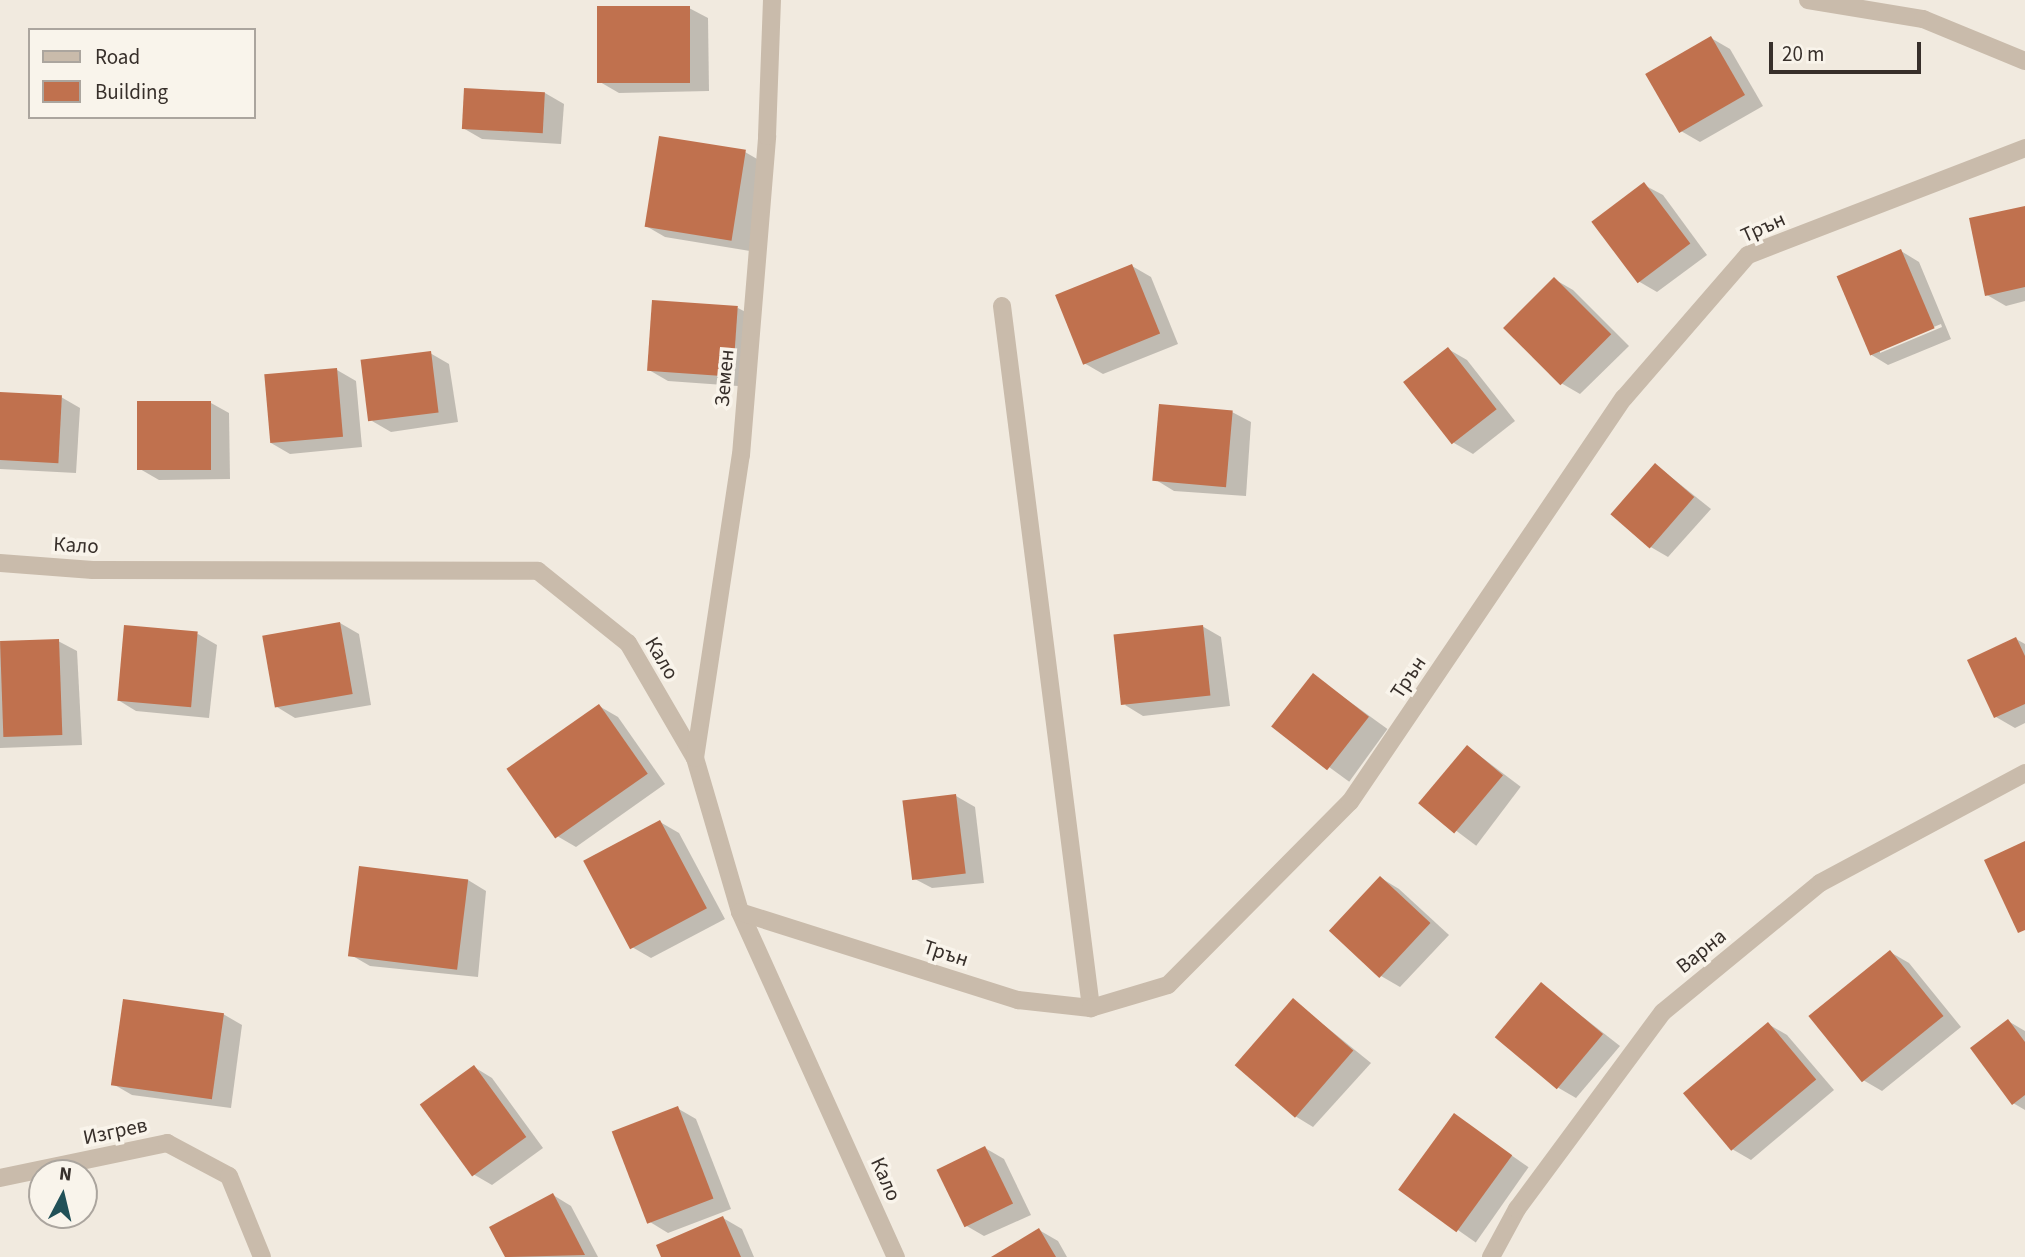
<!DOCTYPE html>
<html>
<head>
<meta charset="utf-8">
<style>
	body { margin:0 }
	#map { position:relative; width:2025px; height:1257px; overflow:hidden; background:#f1eadf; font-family:"Source Sans 3",sans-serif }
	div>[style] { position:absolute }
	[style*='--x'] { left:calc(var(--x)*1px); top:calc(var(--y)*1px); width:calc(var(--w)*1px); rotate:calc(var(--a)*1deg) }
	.shadow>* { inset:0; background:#0003; transform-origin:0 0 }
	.building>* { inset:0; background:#c0714e; transform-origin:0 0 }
	.minor>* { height:18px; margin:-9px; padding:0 9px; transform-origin:9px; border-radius:9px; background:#c9bbab }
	span { translate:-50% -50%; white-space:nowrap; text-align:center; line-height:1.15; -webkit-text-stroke:7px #f9f4eb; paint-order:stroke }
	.street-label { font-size:21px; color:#372f2a }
	.legend { position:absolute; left:28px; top:28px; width:228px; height:91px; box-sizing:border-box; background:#f9f4eb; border:2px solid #aba59e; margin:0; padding:9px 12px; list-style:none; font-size:21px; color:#372f2a }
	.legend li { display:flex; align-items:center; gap:14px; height:35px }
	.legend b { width:35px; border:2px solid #aba59e }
	.north { position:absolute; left:28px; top:1159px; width:70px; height:70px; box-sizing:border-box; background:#f9f4eb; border:2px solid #aba59e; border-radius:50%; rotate:7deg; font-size:19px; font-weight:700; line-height:28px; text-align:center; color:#372f2a }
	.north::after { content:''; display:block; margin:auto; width:24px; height:32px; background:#215057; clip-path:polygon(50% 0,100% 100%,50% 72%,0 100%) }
	.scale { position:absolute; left:1769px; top:42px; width:152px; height:32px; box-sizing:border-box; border:4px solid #372f2a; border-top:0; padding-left:9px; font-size:21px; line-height:24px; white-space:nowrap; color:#372f2a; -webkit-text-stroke:5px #f9f4eb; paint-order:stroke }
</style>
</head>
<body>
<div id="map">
	<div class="shadow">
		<div style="clip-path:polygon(689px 8px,708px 18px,709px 91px,619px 93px,600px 82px)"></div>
		<div style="clip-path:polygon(1711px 38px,1730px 49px,1763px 106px,1700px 142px,1681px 131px,1647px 74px)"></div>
		<div style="clip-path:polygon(545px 93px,564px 104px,561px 144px,482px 139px,463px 128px)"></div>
		<div style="clip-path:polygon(745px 152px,764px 163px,750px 251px,665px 237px,646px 226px)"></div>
		<div style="clip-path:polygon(1644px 185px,1663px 195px,1707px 255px,1657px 292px,1638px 281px)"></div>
		<div style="clip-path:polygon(2025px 208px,2025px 301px,2006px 306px,1987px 295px)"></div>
		<div style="clip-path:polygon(evenodd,1901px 251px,1919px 262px,1951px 339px,1888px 365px,1870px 354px,1901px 251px,1941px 324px,1942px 327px,1880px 353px,1880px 349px,1941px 324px)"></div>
		<div style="clip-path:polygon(1132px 266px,1151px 277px,1178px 344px,1103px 374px,1084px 363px)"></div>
		<div style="clip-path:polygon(1554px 279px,1573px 290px,1629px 346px,1580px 394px,1561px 383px)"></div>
		<div style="clip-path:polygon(738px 308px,757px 318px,752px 387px,668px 381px,649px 370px)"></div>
		<div style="clip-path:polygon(1448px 349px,1467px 360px,1515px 421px,1473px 454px,1454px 443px)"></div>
		<div style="clip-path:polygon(430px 353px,449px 364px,458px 422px,391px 432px,372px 421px)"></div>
		<div style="clip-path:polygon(337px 370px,356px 381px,362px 447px,290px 454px,271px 443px)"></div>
		<div style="clip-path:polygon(0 393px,61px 397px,80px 408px,76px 473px,0 469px)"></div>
		<div style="clip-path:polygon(211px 403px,229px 413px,230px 479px,159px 480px,140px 469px)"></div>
		<div style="clip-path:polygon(1232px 412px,1251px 422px,1246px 496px,1174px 491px,1156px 480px)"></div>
		<div style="clip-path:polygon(1656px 465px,1711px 509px,1668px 557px,1649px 546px)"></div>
		<div style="clip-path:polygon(340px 623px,359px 634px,371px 705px,295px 718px,277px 707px)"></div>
		<div style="clip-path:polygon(1202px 626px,1221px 637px,1230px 706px,1143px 716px,1125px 705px)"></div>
		<div style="clip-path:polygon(198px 634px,217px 645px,209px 718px,136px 711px,118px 700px)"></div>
		<div style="clip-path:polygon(2016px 639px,2025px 644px,2025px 723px,2015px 728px,1996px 717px)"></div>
		<div style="clip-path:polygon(58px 641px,77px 651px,82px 745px,0 748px,0 643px)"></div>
		<div style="left:1313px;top:675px;width:92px;height:65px;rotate:36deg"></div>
		<div style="clip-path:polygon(599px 706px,618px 717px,665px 784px,576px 847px,557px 836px,509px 769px)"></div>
		<div style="left:1468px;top:747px;width:66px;height:74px;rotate:37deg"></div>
		<div style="clip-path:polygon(956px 796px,975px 807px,984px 883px,932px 888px,913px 878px)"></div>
		<div style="clip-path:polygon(660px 822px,679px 833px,725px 919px,651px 958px,632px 947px)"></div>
		<div style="clip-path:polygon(1381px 878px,1399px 889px,1449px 935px,1400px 987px,1381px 976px)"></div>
		<div style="clip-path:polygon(468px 880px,486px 891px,478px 977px,370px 966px,351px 955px)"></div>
		<div style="clip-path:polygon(1890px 952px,1909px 963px,1961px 1027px,1882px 1091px,1863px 1080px)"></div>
		<div style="clip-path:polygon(1542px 985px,1620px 1046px,1576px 1098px,1557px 1087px)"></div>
		<div style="clip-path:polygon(1293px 1000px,1371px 1063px,1313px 1127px,1295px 1116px)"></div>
		<div style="clip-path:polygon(223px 1014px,242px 1025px,231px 1108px,132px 1095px,113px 1084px)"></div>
		<div style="clip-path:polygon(2008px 1021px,2025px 1031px,2025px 1110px,2013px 1103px)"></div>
		<div style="clip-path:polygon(1768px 1024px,1787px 1035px,1834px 1090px,1751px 1160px,1732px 1149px)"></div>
		<div style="clip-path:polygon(474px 1067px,492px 1078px,543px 1148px,492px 1185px,473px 1174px)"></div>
		<div style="clip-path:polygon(677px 1108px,696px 1119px,731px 1209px,668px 1233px,650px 1222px)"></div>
		<div style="left:1454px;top:1115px;width:91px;height:92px;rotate:35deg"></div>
		<div style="clip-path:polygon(985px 1148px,1004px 1159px,1031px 1215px,984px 1236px,965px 1225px)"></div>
		<div style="clip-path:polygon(553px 1195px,571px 1206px,598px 1257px,507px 1257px,492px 1228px)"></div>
		<div style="clip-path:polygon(723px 1218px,742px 1229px,754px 1257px,663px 1257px)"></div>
		<div style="clip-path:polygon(1039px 1230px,1058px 1241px,1067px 1257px,994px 1257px)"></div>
	</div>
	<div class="building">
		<div style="left:597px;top:6px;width:93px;height:77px"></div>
		<div style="left:1711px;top:36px;width:68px;height:76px;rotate:60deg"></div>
		<div style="left:464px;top:88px;width:81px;height:41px;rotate:3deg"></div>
		<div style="left:659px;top:136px;width:88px;height:92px;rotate:9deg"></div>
		<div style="left:1644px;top:182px;width:77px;height:66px;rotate:53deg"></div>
		<div style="clip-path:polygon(2025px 206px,2025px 287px,1985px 296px,1969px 218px)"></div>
		<div style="left:1901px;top:249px;width:86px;height:70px;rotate:67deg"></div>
		<div style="left:1132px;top:264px;width:75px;height:83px;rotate:68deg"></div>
		<div style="left:1554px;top:277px;width:81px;height:72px;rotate:45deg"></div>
		<div style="left:652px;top:300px;width:86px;height:71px;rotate:4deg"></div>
		<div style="left:1448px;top:347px;width:79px;height:57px;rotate:52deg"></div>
		<div style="left:431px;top:351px;width:62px;height:71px;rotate:83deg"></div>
		<div style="left:337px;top:368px;width:69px;height:73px;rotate:85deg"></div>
		<div style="left:0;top:392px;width:62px;height:68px;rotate:3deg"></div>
		<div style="left:137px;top:401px;width:74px;height:69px"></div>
		<div style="left:1159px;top:404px;width:74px;height:77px;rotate:5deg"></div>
		<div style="left:1655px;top:463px;width:52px;height:68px;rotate:41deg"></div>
		<div style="left:340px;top:622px;width:73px;height:79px;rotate:80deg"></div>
		<div style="left:124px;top:625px;width:74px;height:76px;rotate:5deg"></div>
		<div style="left:1203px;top:625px;width:71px;height:90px;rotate:84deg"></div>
		<div style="clip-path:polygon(2016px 637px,2025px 656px,2025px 704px,1994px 718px,1967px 660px)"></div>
		<div style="left:59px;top:639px;width:96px;height:59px;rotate:88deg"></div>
		<div style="left:1313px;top:673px;width:71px;height:68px;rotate:38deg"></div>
		<div style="left:599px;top:704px;width:85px;height:113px;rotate:55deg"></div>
		<div style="left:1467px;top:745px;width:47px;height:76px;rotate:40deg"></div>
		<div style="left:956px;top:794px;width:80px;height:54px;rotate:83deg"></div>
		<div style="left:660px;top:820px;width:100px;height:87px;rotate:62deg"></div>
		<div style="clip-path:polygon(2025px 841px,2025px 930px,2018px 933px,1984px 860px)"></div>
		<div style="left:359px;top:866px;width:110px;height:91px;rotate:7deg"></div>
		<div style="left:1380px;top:876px;width:69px;height:75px;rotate:43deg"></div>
		<div style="left:1890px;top:950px;width:85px;height:105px;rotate:51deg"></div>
		<div style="left:1541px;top:982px;width:81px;height:72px;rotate:40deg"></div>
		<div style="left:1293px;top:998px;width:80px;height:89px;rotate:41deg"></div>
		<div style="left:123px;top:999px;width:102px;height:87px;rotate:8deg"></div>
		<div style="clip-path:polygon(2008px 1019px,2025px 1042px,2025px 1095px,2012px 1105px,1970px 1048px)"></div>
		<div style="left:1768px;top:1022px;width:75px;height:111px;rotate:50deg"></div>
		<div style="left:474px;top:1065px;width:89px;height:67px;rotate:54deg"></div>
		<div style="left:678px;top:1106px;width:99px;height:71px;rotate:69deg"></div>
		<div style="left:1454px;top:1113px;width:72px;height:95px;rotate:36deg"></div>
		<div style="left:985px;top:1146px;width:64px;height:54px;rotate:64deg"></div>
		<div style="clip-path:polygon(553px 1193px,585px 1255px,505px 1257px,489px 1227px)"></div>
		<div style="clip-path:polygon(723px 1216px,741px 1257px,661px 1257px,656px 1245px)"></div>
		<div style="clip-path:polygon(1039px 1228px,1056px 1257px,991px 1257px)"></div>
	</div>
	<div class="minor">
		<div style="--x:1808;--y:0;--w:117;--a:9.4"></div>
		<div style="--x:1923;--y:19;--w:110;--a:22.4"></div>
		<div style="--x:1002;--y:306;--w:708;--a:82.77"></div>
		<div style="--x:0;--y:563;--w:93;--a:4.3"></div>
		<div style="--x:93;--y:570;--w:445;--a:0.1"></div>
		<div style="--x:538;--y:571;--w:115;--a:38.7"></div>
		<div style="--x:628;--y:643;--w:133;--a:59.8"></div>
		<div style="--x:695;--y:758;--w:160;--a:73.7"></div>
		<div style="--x:740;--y:912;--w:379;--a:65.7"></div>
		<div style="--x:695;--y:758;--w:306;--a:-81.4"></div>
		<div style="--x:741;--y:455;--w:320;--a:-85.3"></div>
		<div style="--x:767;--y:136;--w:136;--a:-87.9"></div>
		<div style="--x:740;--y:912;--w:292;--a:17.6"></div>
		<div style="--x:1018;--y:1000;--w:73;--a:6.3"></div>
		<div style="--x:1091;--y:1008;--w:80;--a:-16.6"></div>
		<div style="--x:1168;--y:985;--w:258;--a:-45.2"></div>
		<div style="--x:1350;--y:802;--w:488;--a:-55.9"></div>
		<div style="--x:1624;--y:398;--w:189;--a:-49.1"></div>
		<div style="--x:1748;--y:255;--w:297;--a:-21.1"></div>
		<div style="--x:0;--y:1178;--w:171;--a:-11.8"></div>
		<div style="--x:167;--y:1143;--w:70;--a:28"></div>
		<div style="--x:229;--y:1176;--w:87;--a:67.8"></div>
		<div style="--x:1491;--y:1257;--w:55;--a:-61.6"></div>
		<div style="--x:1517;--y:1209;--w:245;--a:-53.5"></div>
		<div style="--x:1663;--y:1012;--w:203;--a:-39.4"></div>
		<div style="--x:1820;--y:883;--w:233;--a:-28.2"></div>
	</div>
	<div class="street-label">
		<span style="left:1763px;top:227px;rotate:-24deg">Трън</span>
		<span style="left:724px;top:378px;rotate:-85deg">Земен</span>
		<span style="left:76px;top:545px;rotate:3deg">Кало</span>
		<span style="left:662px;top:658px;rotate:59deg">Кало</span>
		<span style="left:1408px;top:677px;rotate:-56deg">Трън</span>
		<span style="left:1701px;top:951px;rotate:-39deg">Варна</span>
		<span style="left:946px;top:953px;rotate:18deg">Трън</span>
		<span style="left:115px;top:1131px;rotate:-12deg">Изгрев</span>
		<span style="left:886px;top:1179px;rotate:66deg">Кало</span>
	</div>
	<ul class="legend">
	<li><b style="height:9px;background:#c9bbab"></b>Road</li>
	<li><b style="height:19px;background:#c0714e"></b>Building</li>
	</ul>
	<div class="north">N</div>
	<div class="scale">20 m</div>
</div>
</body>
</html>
